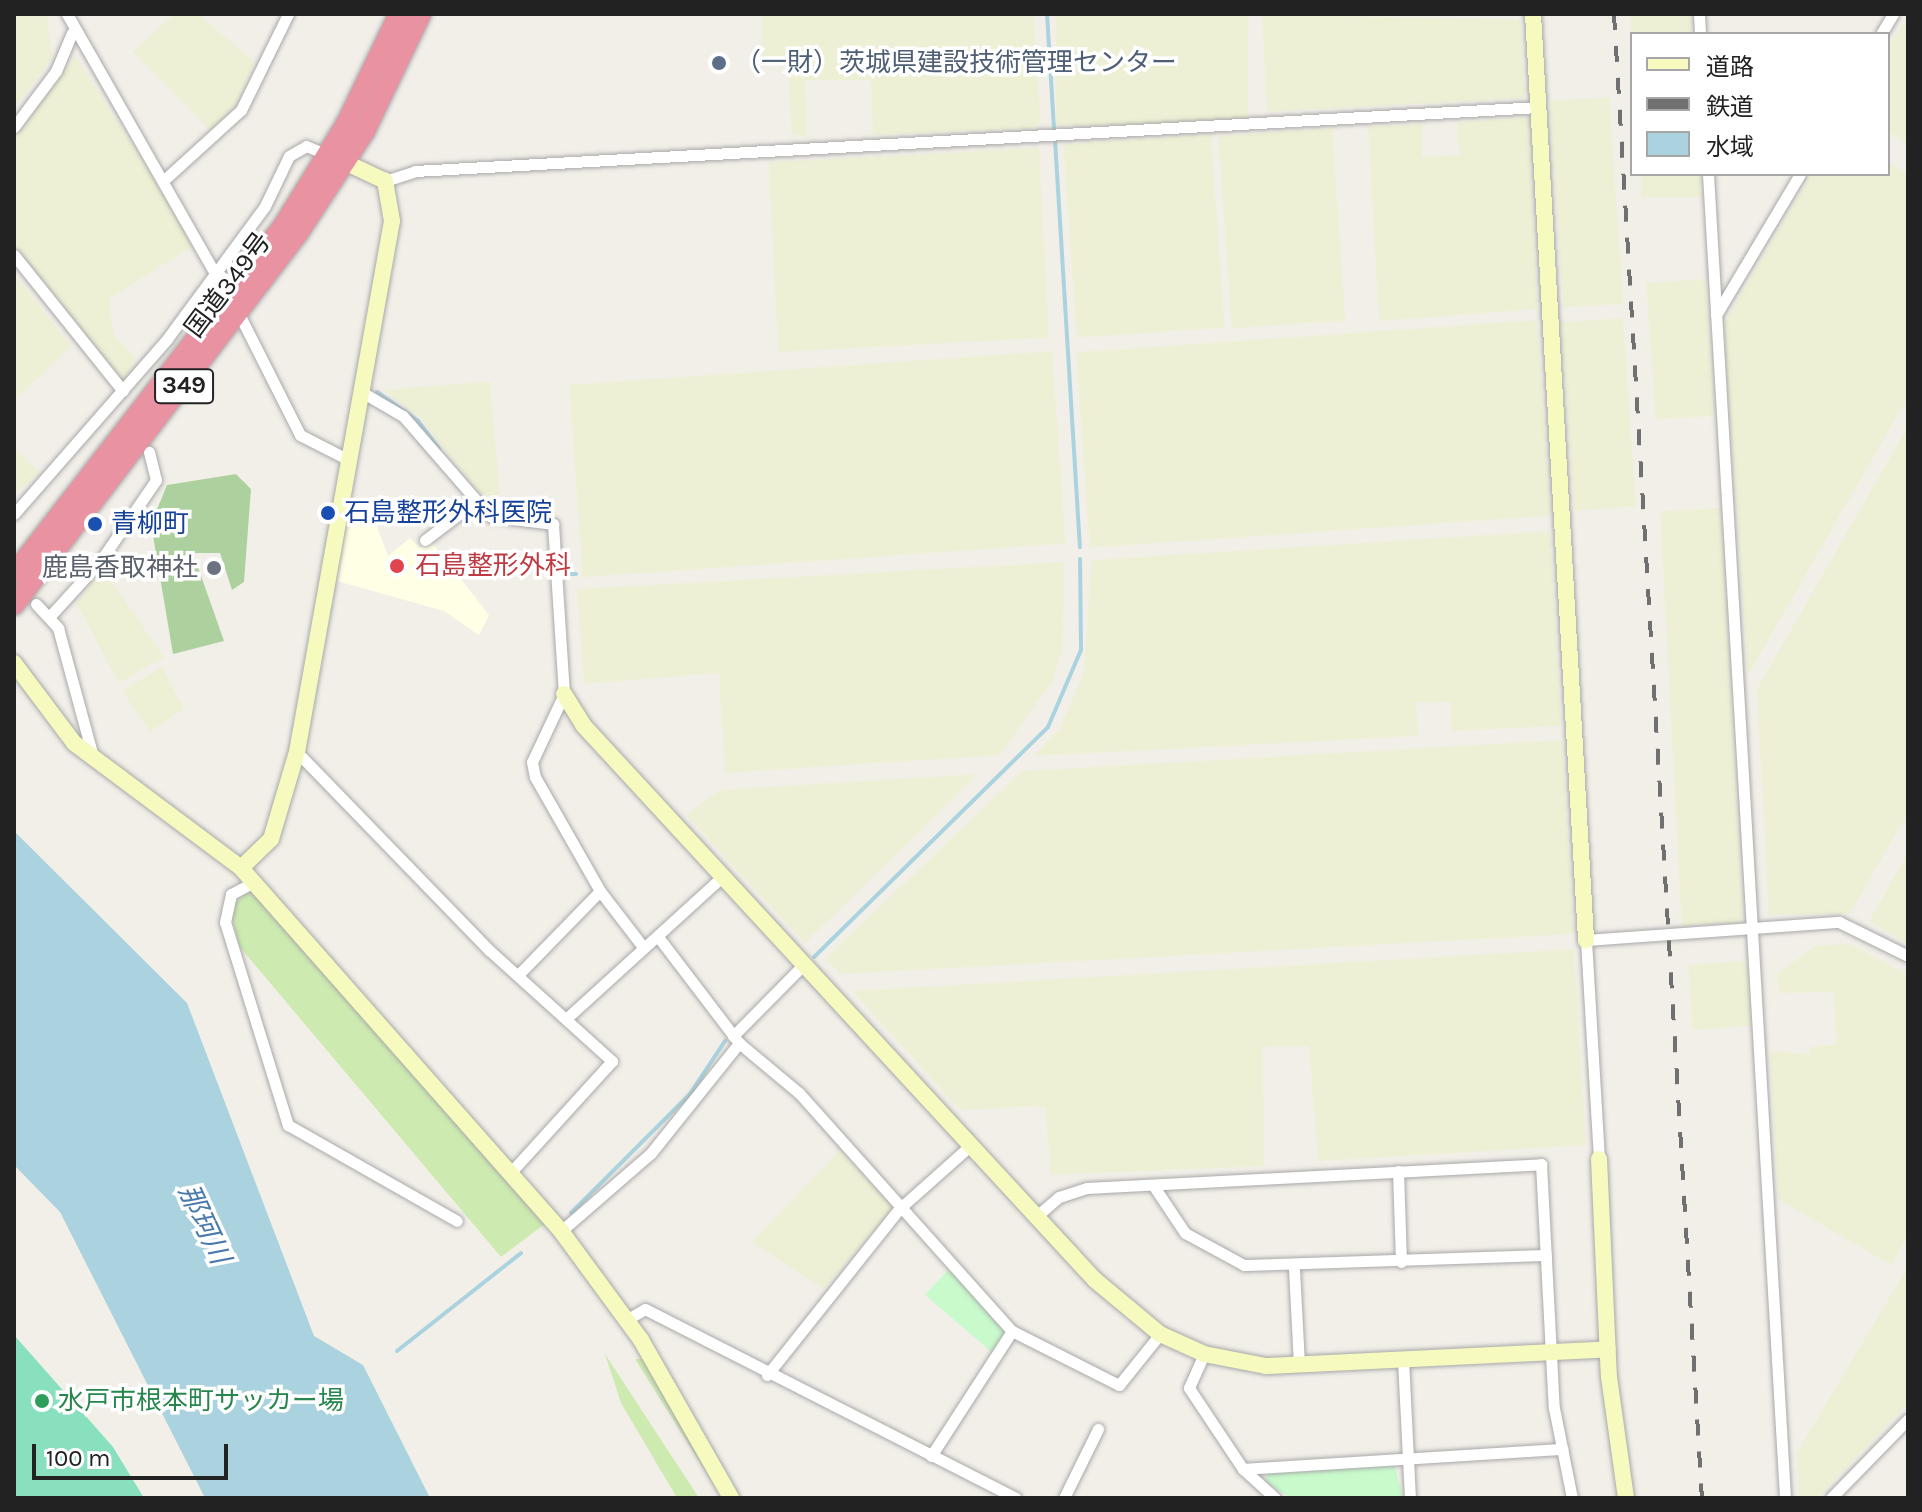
<!DOCTYPE html>
<html>
<head>
<meta charset="utf-8">
<style>
	body { margin:0 }
	#map { position:relative; width:1922px; height:1512px; overflow:hidden; background:#f2efe9; font-family:Karla,"Noto Sans JP",sans-serif }
	div>[style] { position:absolute }
	[style*='--x'] { left:calc(var(--x)*1px); top:calc(var(--y)*1px); width:calc(var(--w)*1px); rotate:calc(var(--a)*1deg) }
	.education>* { inset:0; background:#ffffe5 }
	.farmland>* { inset:0; background:#eef0d5; transform-origin:0 0 }
	.grass>* { inset:0; background:#cdebb0 }
	.forest>* { inset:0; background:#add19e }
	.park>* { inset:0; background:#c8facc }
	.pitch>* { inset:0; background:#88e0be }
	.water>* { inset:0; background:#aad3df }
	.stream>* { height:4px; margin:-2px; padding:0 2px; transform-origin:2px; border-radius:2px; background:#aad3df }
	.roads { filter:drop-shadow(0 0 2px #a9a9a9) drop-shadow(0 0 2px #a9a9a9) }
	.street>* { height:11px; margin:-5.5px; padding:0 5.5px; transform-origin:5.5px; border-radius:5.5px; background:#fff }
	.secondary>* { height:16px; margin:-8px; padding:0 8px; transform-origin:8px; border-radius:8px; background:#f7fabf }
	.highway>* { height:20px; margin:-10px; padding:0 10px; transform-origin:10px; border-radius:10px; background:#e892a2 }
	.rail>* { height:4px; margin-top:-2px; transform-origin:0; background:repeating-linear-gradient(90deg,#707070 0 16px,transparent 0 32px) }
	.dots>* { width:22px; height:22px; translate:-50% -50%; box-sizing:border-box; border:4px solid #fff; border-radius:50% }
	span { translate:-50% -50%; white-space:nowrap; text-align:center; line-height:1.15; -webkit-text-stroke:7px #fff; paint-order:stroke }
	.shield-label span { padding:2px 6px; background:#fff; border:2px solid; border-radius:6px; -webkit-text-stroke-width:0 }
	.shield-label { font-size:24px; color:#222; font-weight:700 }
	.service-label { font-size:26px; color:#4e5e75 }
	.left { translate:0 -50%; text-align:left }
	.street-label { font-size:26px; color:#222 }
	.transit-label { font-size:26px; color:#164399 }
	.health-label { font-size:26px; color:#be3a42 }
	.worship-label { font-size:26px; color:#5b616d }
	.right { translate:-100% -50%; text-align:right }
	.leisure-label { font-size:26px; color:#27864d }
	.water-label { font-size:28px; color:#4a7aab; font-style:italic }
	.frame { position:absolute; inset:0; border:16px solid #222; pointer-events:none }
	.legend { position:absolute; left:1630px; top:32px; width:260px; height:144px; box-sizing:border-box; background:#fff; border:2px solid #a7a7a7; margin:0; padding:10px 14px; list-style:none; font-size:24px; color:#222 }
	.legend li { display:flex; align-items:center; gap:16px; height:40px }
	.legend b { width:40px; border:2px solid #a7a7a7 }
	.scale { position:absolute; left:32px; top:1444px; width:196px; height:36px; box-sizing:border-box; border:4px solid #222; border-top:0; padding-left:10px; font-size:24px; line-height:28px; white-space:nowrap; color:#222; -webkit-text-stroke:6px #fff; paint-order:stroke }
</style>
</head>
<body>
<div id="map">
	<div class="education">
		<div style="clip-path:polygon(350px 505px,370px 509px,388px 556px,410px 538px,420px 548px,430px 540px,489px 615px,479px 635px,444px 611px,337px 581px)"></div>
	</div>
	<div class="farmland">
		<div style="clip-path:polygon(14px 14px,47px 14px,52px 58px,14px 108px)"></div>
		<div style="clip-path:polygon(174px 14px,199px 14px,254px 62px,237px 105px,212px 132px,133px 52px)"></div>
		<div style="clip-path:polygon(761px 14px,1033px 14px,1041px 121px,1036px 128px,873px 135px,871px 80px,805px 80px,807px 137px,792px 134px,787px 60px,763px 59px)"></div>
		<div style="left:1056px;top:14px;width:192px;height:111px"></div>
		<div style="clip-path:polygon(1262px 14px,1520px 20px,1525px 98px,1267px 112px)"></div>
		<div style="left:1631px;top:14px;width:60px;height:20px"></div>
		<div style="clip-path:polygon(1908px 14px,1908px 144px,1888px 132px,1888px 48px)"></div>
		<div style="clip-path:polygon(75px 56px,196px 244px,109px 299px,114px 336px,136px 357px,123px 381px,14px 245px,14px 139px)"></div>
		<div style="left:1609px;top:97px;width:207px;height:60px;rotate:86deg"></div>
		<div style="clip-path:polygon(1528px 117px,1538px 309px,1379px 321px,1368px 127px,1422px 124px,1422px 157px,1459px 155px,1457px 122px)"></div>
		<div style="left:1332px;top:128px;width:193px;height:114px;rotate:86deg"></div>
		<div style="left:1211px;top:134px;width:194px;height:148px;rotate:86deg"></div>
		<div style="left:1039px;top:148px;width:190px;height:271px;rotate:87deg"></div>
		<div style="clip-path:polygon(1888px 162px,1908px 173px,1908px 397px,1748px 675px,1724px 324px,1811px 174px,1888px 174px)"></div>
		<div style="left:1641px;top:174px;width:59px;height:23px"></div>
		<div style="clip-path:polygon(14px 274px,71px 346px,14px 401px)"></div>
		<div style="left:1705px;top:279px;width:137px;height:59px;rotate:86deg"></div>
		<div style="left:1623px;top:318px;width:189px;height:62px;rotate:86deg"></div>
		<div style="left:1537px;top:320px;width:196px;height:462px;rotate:86deg"></div>
		<div style="left:1052px;top:351px;width:193px;height:484px;rotate:86deg"></div>
		<div style="clip-path:polygon(490px 381px,490px 382px,501px 506px,477px 490px,419px 416px,383px 390px)"></div>
		<div style="clip-path:polygon(1908px 426px,1908px 813px,1850px 913px,1769px 915px,1757px 689px)"></div>
		<div style="clip-path:polygon(14px 446px,40px 473px,14px 493px)"></div>
		<div style="left:1721px;top:508px;width:415px;height:61px;rotate:87deg"></div>
		<div style="clip-path:polygon(1550px 531px,1561px 726px,1452px 731px,1450px 701px,1416px 703px,1418px 736px,1034px 756px,1059px 729px,1084px 673px,1091px 560px)"></div>
		<div style="clip-path:polygon(1064px 562px,1063px 648px,1053px 680px,1000px 755px,725px 773px,719px 673px,584px 684px,577px 589px)"></div>
		<div style="clip-path:polygon(103px 569px,164px 657px,119px 683px,76px 603px)"></div>
		<div style="clip-path:polygon(162px 667px,184px 708px,150px 732px,122px 691px)"></div>
		<div style="clip-path:polygon(1562px 740px,1574px 934px,841px 974px,825px 959px,1022px 771px)"></div>
		<div style="clip-path:polygon(978px 774px,805px 943px,686px 815px,719px 790px)"></div>
		<div style="clip-path:polygon(1908px 853px,1908px 944px,1869px 921px)"></div>
		<div style="clip-path:polygon(1849px 943px,1908px 975px,1908px 1236px,1891px 1265px,1778px 1199px,1770px 1051px,1810px 1054px,1810px 1047px,1837px 1044px,1833px 992px,1779px 993px,1777px 974px,1815px 946px)"></div>
		<div style="clip-path:polygon(1574px 949px,1586px 1145px,1318px 1161px,1309px 1046px,1263px 1047px,1264px 1166px,1051px 1175px,1045px 1106px,960px 1110px,852px 991px)"></div>
		<div style="left:1747px;top:961px;width:65px;height:59px;rotate:86deg"></div>
		<div style="clip-path:polygon(840px 1150px,893px 1208px,823px 1289px,752px 1242px)"></div>
		<div style="clip-path:polygon(1908px 1266px,1908px 1403px,1817px 1498px,1799px 1498px,1797px 1453px)"></div>
	</div>
	<div class="grass">
		<div style="clip-path:polygon(252px 887px,546px 1223px,501px 1257px,239px 946px,230px 908px)"></div>
		<div style="clip-path:polygon(605px 1354px,699px 1498px,677px 1498px,621px 1403px)"></div>
		<div style="clip-path:polygon(635px 1359px,646px 1359px,722px 1498px)"></div>
	</div>
	<div class="forest">
		<div style="clip-path:polygon(236px 474px,251px 489px,244px 582px,232px 590px,220px 553px,193px 553px,224px 641px,173px 654px,151px 524px,167px 485px)"></div>
	</div>
	<div class="park">
		<div style="clip-path:polygon(949px 1269px,1006px 1331px,994px 1354px,925px 1295px)"></div>
		<div style="clip-path:polygon(1395px 1466px,1403px 1498px,1290px 1498px,1265px 1481px,1268px 1473px)"></div>
	</div>
	<div class="pitch">
		<div style="clip-path:polygon(14px 1335px,113px 1447px,144px 1498px,14px 1498px)"></div>
	</div>
	<div class="water">
		<div style="clip-path:polygon(14px 831px,187px 1003px,314px 1336px,363px 1365px,430px 1498px,205px 1498px,60px 1212px,14px 1165px)"></div>
	</div>
	<div class="stream">
		<div style="--x:1047;--y:14;--w:116;--a:86.5"></div>
		<div style="--x:1055;--y:140;--w:408;--a:86.5"></div>
		<div style="--x:377;--y:392;--w:50;--a:35.3"></div>
		<div style="--x:418;--y:421;--w:35;--a:53"></div>
		<div style="--x:481;--y:498;--w:46;--a:21.6"></div>
		<div style="--x:560;--y:546;--w:28;--a:84"></div>
		<div style="--x:563;--y:574;--w:13;--a:0"></div>
		<div style="--x:814;--y:957;--w:328;--a:-44.5"></div>
		<div style="--x:1048;--y:727;--w:84;--a:-66.8"></div>
		<div style="--x:1081;--y:650;--w:91;--a:-90.6"></div>
		<div style="--x:571;--y:1213;--w:168;--a:-45"></div>
		<div style="--x:690;--y:1094;--w:64;--a:-56.6"></div>
		<div style="--x:397;--y:1351;--w:158;--a:-38.3"></div>
	</div>
	<div class="roads">
		<div class="street">
			<div style="--x:67;--y:14;--w:298;--a:60.3"></div>
			<div style="--x:215;--y:273;--w:29;--a:29"></div>
			<div style="--x:1699;--y:14;--w:20;--a:87"></div>
			<div style="--x:1881;--y:34;--w:23;--a:-59"></div>
			<div style="--x:14;--y:127;--w:70;--a:-53.1"></div>
			<div style="--x:56;--y:71;--w:41;--a:-67.2"></div>
			<div style="--x:1708;--y:174;--w:1326;--a:86.67"></div>
			<div style="--x:164;--y:180;--w:104;--a:-42.3"></div>
			<div style="--x:241;--y:110;--w:107;--a:-63.9"></div>
			<div style="--x:385;--y:181;--w:32;--a:-18"></div>
			<div style="--x:415;--y:171;--w:1125;--a:-3.26"></div>
			<div style="--x:14;--y:255;--w:174;--a:51.3"></div>
			<div style="--x:1716;--y:315;--w:164;--a:-59.2"></div>
			<div style="--x:240;--y:316;--w:133;--a:63.2"></div>
			<div style="--x:300;--y:435;--w:53;--a:27.1"></div>
			<div style="--x:360;--y:391;--w:50;--a:30.2"></div>
			<div style="--x:403;--y:416;--w:133;--a:49"></div>
			<div style="--x:490;--y:516;--w:64;--a:7.2"></div>
			<div style="--x:553;--y:524;--w:170;--a:86.3"></div>
			<div style="--x:564;--y:694;--w:75;--a:115.2"></div>
			<div style="--x:532;--y:762;--w:15;--a:79"></div>
			<div style="--x:535;--y:777;--w:131;--a:60.3"></div>
			<div style="--x:600;--y:891;--w:71;--a:52.5"></div>
			<div style="--x:14;--y:514;--w:232;--a:-48.8"></div>
			<div style="--x:167;--y:339;--w:165;--a:-53.6"></div>
			<div style="--x:265;--y:206;--w:55;--a:-64.4"></div>
			<div style="--x:289;--y:156;--w:20;--a:-30"></div>
			<div style="--x:306;--y:146;--w:24;--a:22"></div>
			<div style="--x:425;--y:540;--w:64;--a:-37.4"></div>
			<div style="--x:36;--y:604;--w:33;--a:47"></div>
			<div style="--x:58;--y:628;--w:134;--a:74.8"></div>
			<div style="--x:51;--y:615;--w:74;--a:-47.7"></div>
			<div style="--x:101;--y:560;--w:97;--a:-55.5"></div>
			<div style="--x:156;--y:480;--w:29;--a:-104"></div>
			<div style="--x:297;--y:752;--w:276;--a:45.9"></div>
			<div style="--x:489;--y:950;--w:166;--a:42.1"></div>
			<div style="--x:612;--y:1061;--w:149;--a:132.3"></div>
			<div style="--x:254;--y:882;--w:26;--a:152"></div>
			<div style="--x:231;--y:894;--w:29;--a:102"></div>
			<div style="--x:225;--y:922;--w:213;--a:72.8"></div>
			<div style="--x:288;--y:1125;--w:194;--a:29.6"></div>
			<div style="--x:659;--y:938;--w:132;--a:52.7"></div>
			<div style="--x:739;--y:1043;--w:78;--a:39.8"></div>
			<div style="--x:799;--y:1093;--w:319;--a:48.2"></div>
			<div style="--x:1012;--y:1331;--w:120;--a:26.8"></div>
			<div style="--x:1119;--y:1385;--w:65;--a:-51.2"></div>
			<div style="--x:518;--y:975;--w:117;--a:-45.7"></div>
			<div style="--x:568;--y:1017;--w:208;--a:-42.3"></div>
			<div style="--x:733;--y:1036;--w:100;--a:-45.4"></div>
			<div style="--x:1599;--y:1159;--w:219;--a:-93.4"></div>
			<div style="--x:1586;--y:940;--w:254;--a:-4.1"></div>
			<div style="--x:1839;--y:922;--w:77;--a:26.2"></div>
			<div style="--x:1398;--y:1171;--w:91;--a:88.1"></div>
			<div style="--x:1153;--y:1185;--w:58;--a:56.3"></div>
			<div style="--x:1185;--y:1233;--w:67;--a:28.5"></div>
			<div style="--x:1244;--y:1265;--w:302;--a:-1.9"></div>
			<div style="--x:1038;--y:1215;--w:28;--a:-41"></div>
			<div style="--x:1059;--y:1197;--w:29;--a:-18"></div>
			<div style="--x:1087;--y:1188;--w:455;--a:-3"></div>
			<div style="--x:1541;--y:1164;--w:244;--a:87"></div>
			<div style="--x:1554;--y:1408;--w:92;--a:78.7"></div>
			<div style="--x:561;--y:1231;--w:119;--a:-40.9"></div>
			<div style="--x:651;--y:1153;--w:141;--a:-51.3"></div>
			<div style="--x:1294;--y:1269;--w:96;--a:87"></div>
			<div style="--x:626;--y:1320;--w:22;--a:-30"></div>
			<div style="--x:645;--y:1309;--w:416;--a:27"></div>
			<div style="--x:1204;--y:1354;--w:37;--a:114"></div>
			<div style="--x:1189;--y:1388;--w:97;--a:56.3"></div>
			<div style="--x:1243;--y:1469;--w:43;--a:42.2"></div>
			<div style="--x:1403;--y:1360;--w:138;--a:87.1"></div>
			<div style="--x:767;--y:1375;--w:212;--a:-51.5"></div>
			<div style="--x:899;--y:1209;--w:98;--a:-41.7"></div>
			<div style="--x:931;--y:1456;--w:149;--a:-57.1"></div>
			<div style="--x:1243;--y:1469;--w:320;--a:-3.6"></div>
			<div style="--x:1064;--y:1498;--w:77;--a:-63.8"></div>
			<div style="--x:1831;--y:1498;--w:110;--a:-45.7"></div>
		</div>
		<div class="secondary">
			<div style="--x:1533;--y:14;--w:928;--a:86.72"></div>
			<div style="--x:14;--y:663;--w:100;--a:53.1"></div>
			<div style="--x:74;--y:743;--w:209;--a:36.8"></div>
			<div style="--x:241;--y:868;--w:42;--a:-44"></div>
			<div style="--x:271;--y:839;--w:91;--a:-73.4"></div>
			<div style="--x:297;--y:752;--w:539;--a:-79.86"></div>
			<div style="--x:392;--y:221;--w:41;--a:-99.9"></div>
			<div style="--x:385;--y:181;--w:54;--a:-154.9"></div>
			<div style="--x:564;--y:694;--w:36;--a:58"></div>
			<div style="--x:583;--y:725;--w:755;--a:47.31"></div>
			<div style="--x:1095;--y:1280;--w:85;--a:39.7"></div>
			<div style="--x:1160;--y:1334;--w:48;--a:24.4"></div>
			<div style="--x:1204;--y:1354;--w:63;--a:11"></div>
			<div style="--x:1266;--y:1366;--w:342;--a:-2.8"></div>
			<div style="--x:241;--y:868;--w:484;--a:48.6"></div>
			<div style="--x:561;--y:1231;--w:135;--a:53.7"></div>
			<div style="--x:641;--y:1340;--w:182;--a:60.3"></div>
			<div style="--x:1599;--y:1159;--w:218;--a:87.4"></div>
			<div style="--x:1609;--y:1377;--w:122;--a:82"></div>
		</div>
		<div class="highway">
			<div style="--x:14;--y:574;--w:443;--a:-52.3"></div>
			<div style="--x:285;--y:223;--w:116;--a:-58.4"></div>
			<div style="--x:346;--y:124;--w:122;--a:-64.3"></div>
			<div style="--x:14;--y:605;--w:469;--a:-52.6"></div>
			<div style="--x:299;--y:232;--w:121;--a:-56.8"></div>
			<div style="--x:365;--y:131;--w:130;--a:-64.4"></div>
		</div>
	</div>
	<div class="rail">
		<div style="--x:1614;--y:14;--w:1487;--a:86.61"></div>
	</div>
	<div class="dots">
		<div style="left:719px;top:63px;background:#5c6f8a"></div>
		<div style="left:328px;top:513px;background:#1a4fb4"></div>
		<div style="left:95px;top:524px;background:#1a4fb4"></div>
		<div style="left:397px;top:566px;background:#e0444e"></div>
		<div style="left:214px;top:568px;background:#6b7280"></div>
		<div style="left:42px;top:1401px;background:#2e9e5b"></div>
	</div>
	<div class="shield-label">
		<span style="left:184px;top:386px">349</span>
	</div>
	<div class="service-label">
		<span class="left" style="left:735px;top:63px">（一財）茨城県建設技術管理センター</span>
	</div>
	<div class="street-label">
		<span style="left:228px;top:285px;rotate:-53deg">国道349号</span>
	</div>
	<div class="transit-label">
		<span class="left" style="left:344px;top:513px">石島整形外科医院</span>
		<span class="left" style="left:111px;top:524px">青柳町</span>
	</div>
	<div class="health-label">
		<span class="left" style="left:415px;top:566px">石島整形外科</span>
	</div>
	<div class="worship-label">
		<span class="right" style="left:198px;top:568px">鹿島香取神社</span>
	</div>
	<div class="leisure-label">
		<span class="left" style="left:58px;top:1401px">水戸市根本町サッカー場</span>
	</div>
	<div class="water-label">
		<span style="left:204px;top:1224px;rotate:65deg">那珂川</span>
	</div>
	<div class="frame"></div>
	<ul class="legend">
	<li><b style="height:10px;background:#f7fabf"></b>道路</li>
	<li><b style="height:10px;background:#707070"></b>鉄道</li>
	<li><b style="height:22px;background:#aad3df"></b>水域</li>
	</ul>
	<div class="scale">100 m</div>
</div>
</body>
</html>
